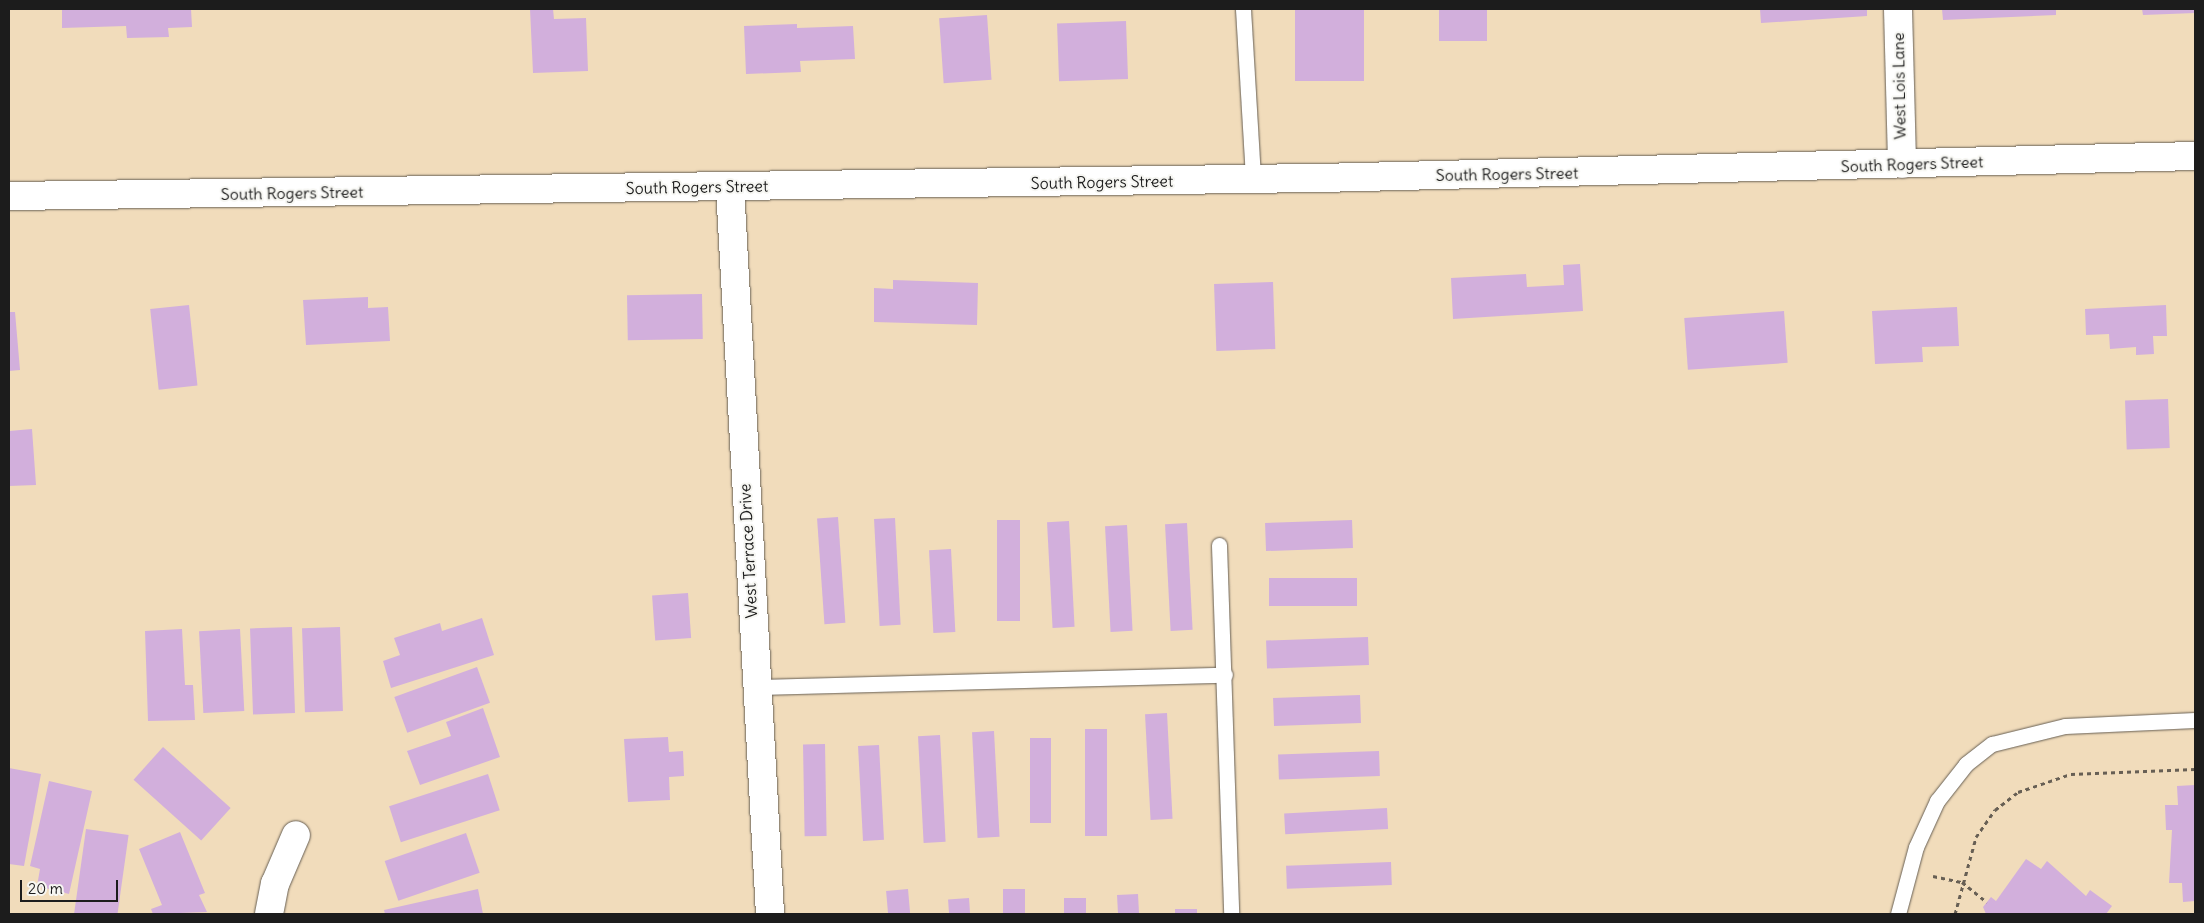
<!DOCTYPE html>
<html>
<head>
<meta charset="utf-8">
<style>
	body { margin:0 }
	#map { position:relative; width:2204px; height:923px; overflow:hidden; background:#f1dcbb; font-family:Delius,sans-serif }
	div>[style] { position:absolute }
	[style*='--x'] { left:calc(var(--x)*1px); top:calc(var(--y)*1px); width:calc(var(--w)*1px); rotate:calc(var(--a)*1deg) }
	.building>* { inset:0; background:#d2afdc; transform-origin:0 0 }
	.path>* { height:3px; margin-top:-1.5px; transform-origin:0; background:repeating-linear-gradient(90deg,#675f54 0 4px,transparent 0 8px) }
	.roads { filter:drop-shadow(0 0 1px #675f54) drop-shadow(0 0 1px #675f54) }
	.lane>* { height:15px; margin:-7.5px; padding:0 7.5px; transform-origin:7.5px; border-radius:7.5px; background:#fff }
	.street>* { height:28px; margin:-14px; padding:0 14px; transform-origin:14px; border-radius:14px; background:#fff }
	.secondary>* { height:28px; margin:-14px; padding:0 14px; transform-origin:14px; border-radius:14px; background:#fff }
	span { translate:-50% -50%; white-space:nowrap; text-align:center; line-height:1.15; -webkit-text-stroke:4px #f6f6f2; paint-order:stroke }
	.street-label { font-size:16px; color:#1c1c1c }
	.frame { position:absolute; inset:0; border:10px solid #1c1c1c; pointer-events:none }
	.scale { position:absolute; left:20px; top:880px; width:98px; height:22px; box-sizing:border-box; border:2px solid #1c1c1c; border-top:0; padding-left:6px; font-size:15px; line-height:18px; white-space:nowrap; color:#1c1c1c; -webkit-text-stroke:4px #f6f6f2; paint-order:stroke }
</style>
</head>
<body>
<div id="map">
	<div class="building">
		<div style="clip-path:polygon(62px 9px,191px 9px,192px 27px,168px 28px,169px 37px,127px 38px,126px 26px,62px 28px)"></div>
		<div style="clip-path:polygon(530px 9px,553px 9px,554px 19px,586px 18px,588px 71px,533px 73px)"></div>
		<div style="left:1295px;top:9px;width:69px;height:72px"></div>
		<div style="left:1439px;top:9px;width:48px;height:32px"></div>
		<div style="clip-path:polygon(1760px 9px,1867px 9px,1867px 16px,1761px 23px)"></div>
		<div style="clip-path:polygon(1942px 9px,2056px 9px,2056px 15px,1943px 20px)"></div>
		<div style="clip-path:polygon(2142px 9px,2194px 9px,2195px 13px,2143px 15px)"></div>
		<div style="left:987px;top:15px;width:65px;height:48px;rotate:86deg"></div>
		<div style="left:1126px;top:21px;width:58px;height:69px;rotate:88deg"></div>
		<div style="clip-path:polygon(797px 24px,797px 28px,853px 26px,855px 59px,800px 61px,801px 72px,746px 74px,744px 26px)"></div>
		<div style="clip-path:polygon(1580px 264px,1583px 311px,1453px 319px,1451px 278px,1526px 274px,1527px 287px,1564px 285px,1563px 265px)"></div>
		<div style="clip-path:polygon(893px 280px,978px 283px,977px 325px,874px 322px,874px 288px,893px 289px)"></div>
		<div style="left:1273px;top:282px;width:67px;height:59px;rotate:88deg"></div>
		<div style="left:702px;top:294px;width:45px;height:75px;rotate:89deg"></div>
		<div style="clip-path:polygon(368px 297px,368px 308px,388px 307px,390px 341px,306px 345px,303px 300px)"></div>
		<div style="left:189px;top:305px;width:81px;height:39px;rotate:84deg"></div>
		<div style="clip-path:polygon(2166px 305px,2167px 336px,2153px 336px,2154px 354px,2136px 355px,2136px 347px,2110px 349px,2109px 334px,2086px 335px,2085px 309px)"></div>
		<div style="clip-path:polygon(1957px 307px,1959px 346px,1922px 347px,1923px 362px,1875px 364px,1872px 311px)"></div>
		<div style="left:1784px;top:311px;width:52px;height:100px;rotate:86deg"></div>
		<div style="clip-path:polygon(9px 312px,15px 312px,20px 370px,9px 371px)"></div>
		<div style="left:2168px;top:399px;width:49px;height:43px;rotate:88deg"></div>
		<div style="clip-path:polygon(32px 429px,36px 485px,9px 486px,9px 431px)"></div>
		<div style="left:838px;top:517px;width:106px;height:21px;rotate:86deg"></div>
		<div style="left:895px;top:518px;width:107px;height:21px;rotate:87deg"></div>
		<div style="left:997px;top:520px;width:23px;height:101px"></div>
		<div style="left:1352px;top:520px;width:28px;height:87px;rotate:88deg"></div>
		<div style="left:1069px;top:521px;width:106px;height:22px;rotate:87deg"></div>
		<div style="left:1187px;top:523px;width:107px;height:22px;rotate:87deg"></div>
		<div style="left:1127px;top:525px;width:106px;height:22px;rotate:87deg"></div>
		<div style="left:951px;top:549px;width:83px;height:22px;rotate:87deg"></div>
		<div style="left:1357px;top:578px;width:28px;height:88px;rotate:90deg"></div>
		<div style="left:688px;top:593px;width:45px;height:36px;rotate:86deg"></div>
		<div style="clip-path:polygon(482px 618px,494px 655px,391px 688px,383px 661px,400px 655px,394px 638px,440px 623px,442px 631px)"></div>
		<div style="left:292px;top:627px;width:86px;height:42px;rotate:88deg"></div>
		<div style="left:340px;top:627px;width:84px;height:38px;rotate:88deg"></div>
		<div style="clip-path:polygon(182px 629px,185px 685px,193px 685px,195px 720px,148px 721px,145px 631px)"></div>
		<div style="left:240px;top:629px;width:82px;height:41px;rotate:87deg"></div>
		<div style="left:1368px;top:637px;width:28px;height:102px;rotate:88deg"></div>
		<div style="left:477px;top:667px;width:38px;height:88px;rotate:70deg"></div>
		<div style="left:1360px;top:695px;width:28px;height:87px;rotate:88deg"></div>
		<div style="clip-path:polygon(483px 708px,500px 757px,420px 785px,407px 751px,451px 736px,446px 722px)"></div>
		<div style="left:1167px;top:713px;width:106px;height:22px;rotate:87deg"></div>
		<div style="left:1085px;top:729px;width:22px;height:107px"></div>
		<div style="left:994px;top:731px;width:106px;height:22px;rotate:87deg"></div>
		<div style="left:940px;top:735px;width:107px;height:22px;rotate:87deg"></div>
		<div style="clip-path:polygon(668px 737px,669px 752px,683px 751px,684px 776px,669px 777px,670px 800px,628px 802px,624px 739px)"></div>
		<div style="left:1030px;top:738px;width:21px;height:85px"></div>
		<div style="left:825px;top:744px;width:92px;height:22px;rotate:89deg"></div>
		<div style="left:879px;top:745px;width:95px;height:21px;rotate:87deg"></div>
		<div style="left:163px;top:747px;width:91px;height:44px;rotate:42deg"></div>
		<div style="left:1379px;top:751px;width:25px;height:101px;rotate:88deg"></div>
		<div style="clip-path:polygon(9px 768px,41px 774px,24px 866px,9px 864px)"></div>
		<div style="left:488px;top:774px;width:38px;height:104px;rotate:72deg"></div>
		<div style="clip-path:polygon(49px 781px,92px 791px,69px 894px,37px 886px,40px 869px,30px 866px)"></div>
		<div style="clip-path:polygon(2195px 785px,2195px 901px,2183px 902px,2182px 883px,2169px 883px,2172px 830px,2166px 830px,2165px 805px,2178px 805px,2177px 786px)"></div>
		<div style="left:1387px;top:808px;width:21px;height:103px;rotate:87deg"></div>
		<div style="left:86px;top:829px;width:43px;height:85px;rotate:8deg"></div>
		<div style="clip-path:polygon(180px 832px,205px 893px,199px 895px,207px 912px,153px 914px,151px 909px,162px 905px,139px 849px)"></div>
		<div style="left:466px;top:833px;width:42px;height:86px;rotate:71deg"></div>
		<div style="clip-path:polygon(2026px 859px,2041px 869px,2047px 861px,2086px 896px,2090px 890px,2112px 906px,2106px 914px,1986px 914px,1983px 907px,1991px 897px,1996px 901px)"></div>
		<div style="left:1391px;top:862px;width:23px;height:105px;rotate:88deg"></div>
		<div style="clip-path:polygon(478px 889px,483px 914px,385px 914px,384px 910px)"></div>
		<div style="left:908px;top:889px;width:25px;height:22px;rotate:85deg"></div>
		<div style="left:1025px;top:889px;width:25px;height:22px;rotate:90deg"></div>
		<div style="left:1138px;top:894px;width:20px;height:21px;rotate:87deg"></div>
		<div style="left:969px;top:898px;width:16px;height:21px;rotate:86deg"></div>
		<div style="left:1064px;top:898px;width:22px;height:16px"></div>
		<div style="left:1175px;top:909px;width:22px;height:5px"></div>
	</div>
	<div class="path">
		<div style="--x:1933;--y:876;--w:30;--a:12"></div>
		<div style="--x:1962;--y:882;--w:32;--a:39"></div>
		<div style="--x:1955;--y:914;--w:80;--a:-74.7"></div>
		<div style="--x:1976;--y:837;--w:33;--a:-55"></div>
		<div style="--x:1995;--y:810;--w:29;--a:-38"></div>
		<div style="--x:2018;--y:792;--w:56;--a:-18.8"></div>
		<div style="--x:2071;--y:774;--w:124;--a:-2.3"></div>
	</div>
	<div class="roads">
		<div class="lane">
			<div style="--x:1243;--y:9;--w:170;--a:86.6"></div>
			<div style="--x:1219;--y:545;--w:369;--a:88.1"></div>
			<div style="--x:757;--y:687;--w:468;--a:-1.5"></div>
			<div style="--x:1898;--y:914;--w:69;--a:-75"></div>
			<div style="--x:1916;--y:847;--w:51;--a:-65.5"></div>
			<div style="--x:1937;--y:801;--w:47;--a:-51.9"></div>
			<div style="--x:1966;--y:764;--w:33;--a:-38"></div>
			<div style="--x:1992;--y:744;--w:75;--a:-13.9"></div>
			<div style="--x:2065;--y:726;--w:130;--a:-2.6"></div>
		</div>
		<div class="street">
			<div style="--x:1898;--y:9;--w:155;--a:88.5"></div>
			<div style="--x:730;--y:187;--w:728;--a:86.85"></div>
			<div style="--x:269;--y:914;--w:31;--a:-79"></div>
			<div style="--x:275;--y:884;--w:53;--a:-66.8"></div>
		</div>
		<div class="secondary">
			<div style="--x:9;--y:196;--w:1311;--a:-0.79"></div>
			<div style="--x:1320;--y:178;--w:875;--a:-1.44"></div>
		</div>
	</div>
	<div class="street-label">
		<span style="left:1899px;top:86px;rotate:-91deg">West Lois Lane</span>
		<span style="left:1912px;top:164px;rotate:-2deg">South Rogers Street</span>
		<span style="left:1507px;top:174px;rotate:-1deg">South Rogers Street</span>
		<span style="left:1102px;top:182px;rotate:-1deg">South Rogers Street</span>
		<span style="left:697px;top:187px;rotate:-1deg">South Rogers Street</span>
		<span style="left:292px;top:193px;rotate:-1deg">South Rogers Street</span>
		<span style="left:748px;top:551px;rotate:-93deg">West Terrace Drive</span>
	</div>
	<div class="frame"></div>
	<div class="scale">20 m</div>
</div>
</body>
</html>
